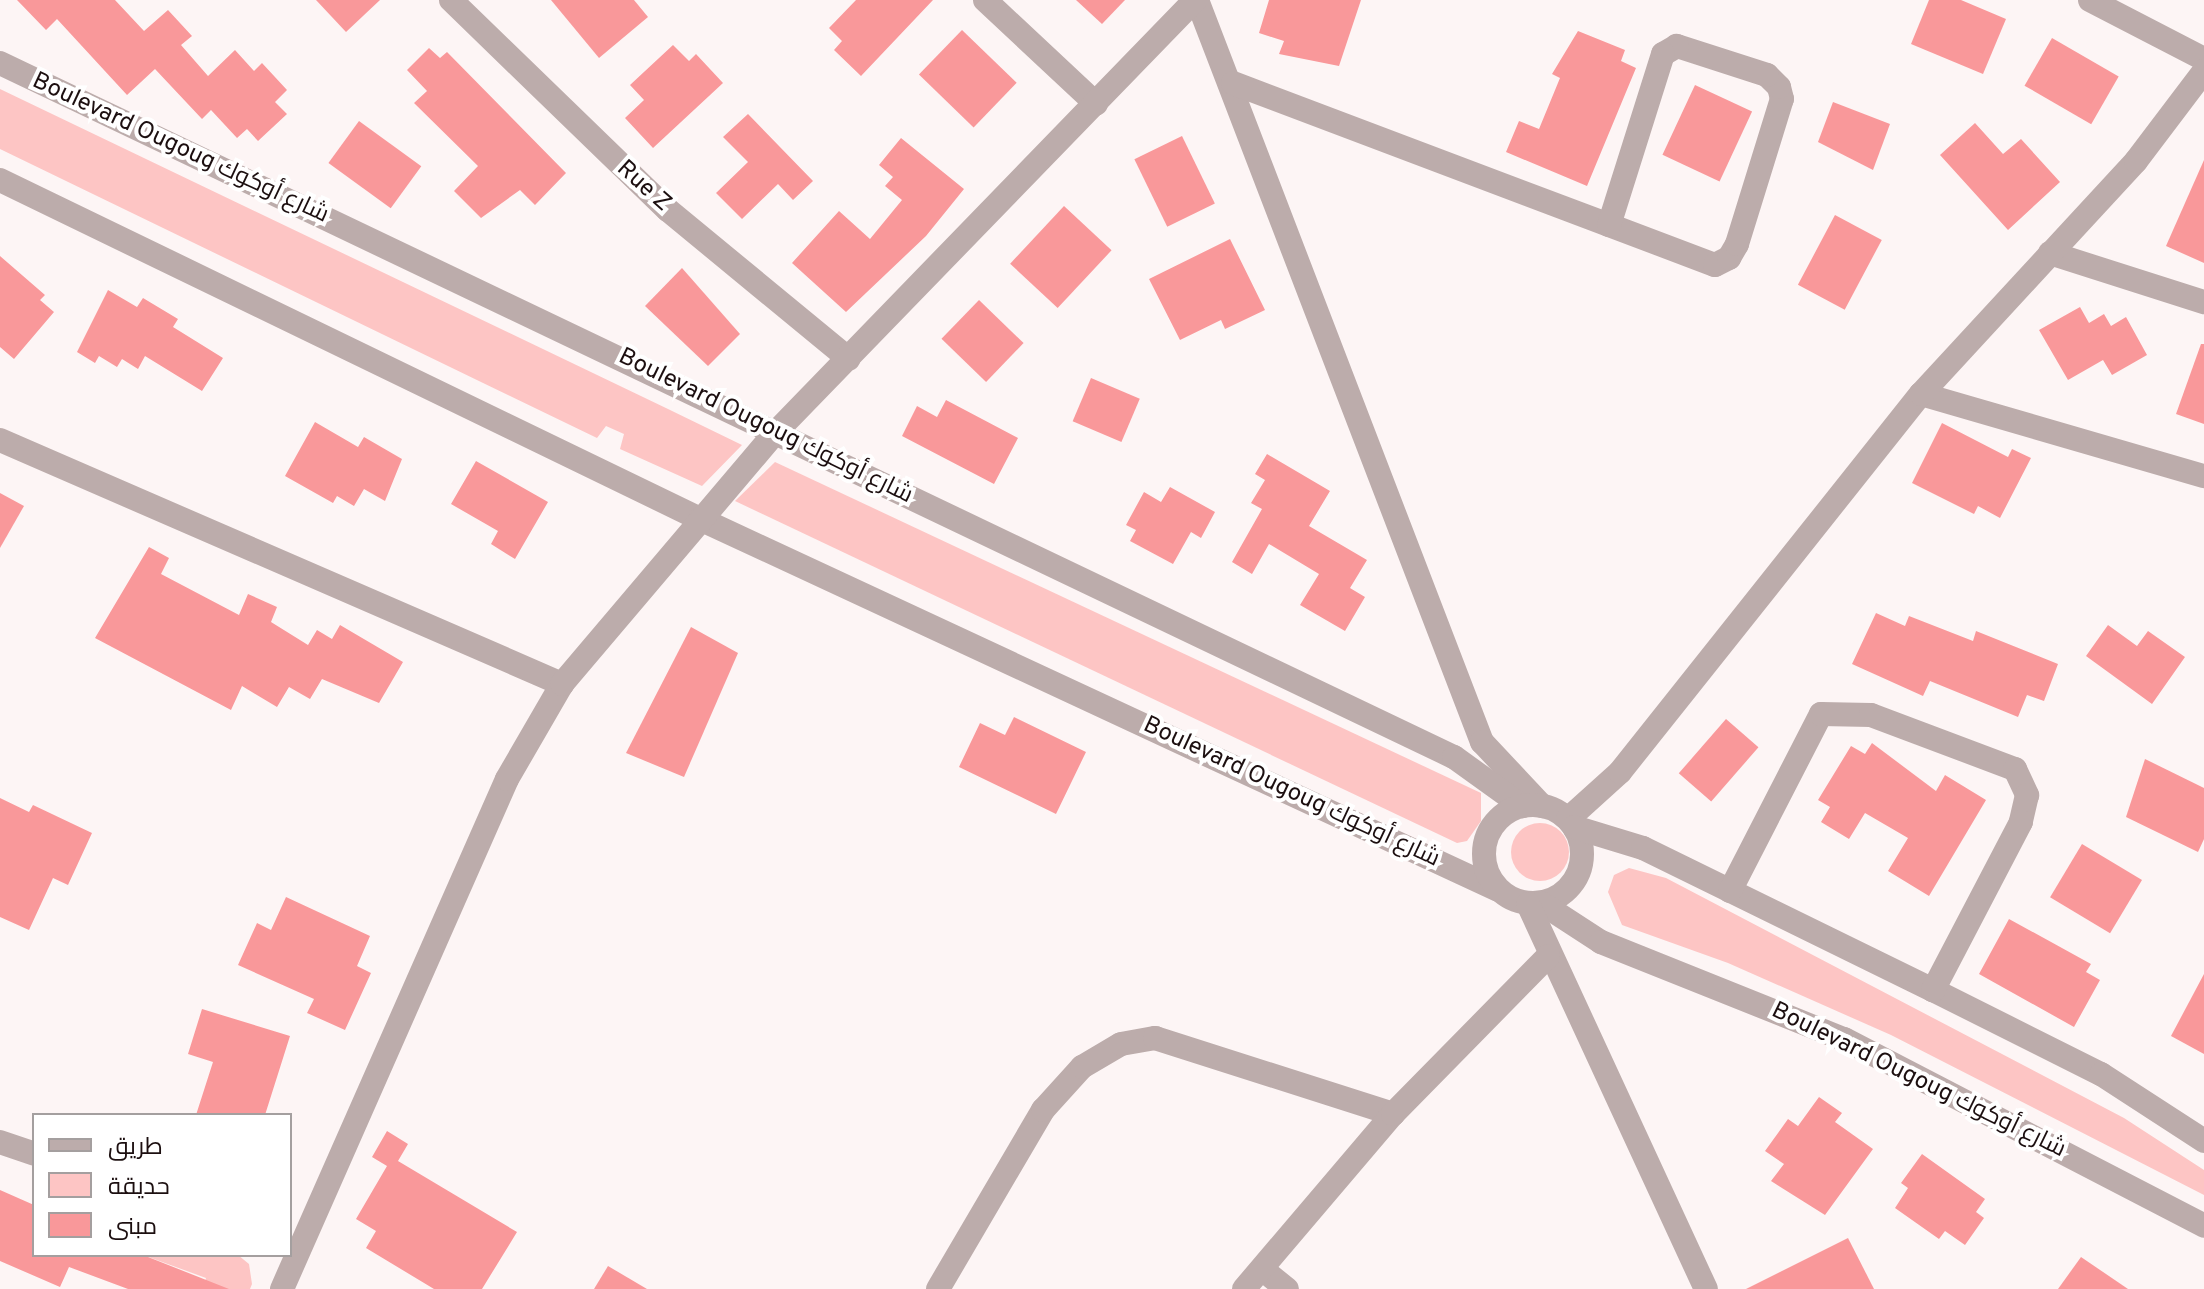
<!DOCTYPE html>
<html>
<head>
<meta charset="utf-8">
<style>
	body { margin:0 }
	#map { position:relative; width:2204px; height:1289px; overflow:hidden; background:#fdf5f5; font-family:Overpass,Cairo,sans-serif }
	div>[style] { position:absolute }
	[style*='--x'] { left:calc(var(--x)*1px); top:calc(var(--y)*1px); width:calc(var(--w)*1px); rotate:calc(var(--a)*1deg) }
	.green>* { inset:0; background:#fdc5c4 }
	.round { border-radius:50% }
	.building>* { inset:0; background:#f9989a; transform-origin:0 0 }
	.minor>* { height:24px; margin:-12px; padding:0 12px; transform-origin:12px; border-radius:12px; background:#bcacab }
	.minor>.ring { margin:-12px; padding:0; box-sizing:content-box; background:none; border:24px solid #bcacab; border-radius:50% }
	span { translate:-50% -50%; white-space:nowrap; text-align:center; line-height:1.15; -webkit-text-stroke:8px #fff; paint-order:stroke }
	.street-label { font-size:24px; color:#1c0f10 }
	.legend { position:absolute; left:32px; top:1113px; width:260px; height:144px; box-sizing:border-box; background:#fff; border:2px solid #a49f9f; margin:0; padding:10px 14px; list-style:none; font-size:24px; color:#1c0f10 }
	.legend li { display:flex; align-items:center; gap:16px; height:40px }
	.legend b { width:40px; border:2px solid #a49f9f }
</style>
</head>
<body>
<div id="map">
	<div class="green">
		<div style="clip-path:polygon(0 89px,668px 409px,742px 445px,702px 486px,620px 449px,624px 434px,606px 426px,597px 438px,481px 382px,0 149px)"></div>
		<div style="clip-path:polygon(775px 462px,1481px 793px,1481px 821px,1467px 841px,1457px 843px,735px 501px)"></div>
		<div class="round" style="left:1511px;top:823px;width:58px;height:58px"></div>
		<div style="clip-path:polygon(1629px 868px,1666px 878px,2124px 1118px,2204px 1170px,2204px 1195px,1891px 1035px,1728px 963px,1622px 925px,1608px 892px,1614px 875px)"></div>
		<div style="clip-path:polygon(143px 1255px,238px 1255px,249px 1264px,252px 1284px,250px 1289px,212px 1289px,204px 1286px,206px 1278px)"></div>
	</div>
	<div class="building">
		<div style="clip-path:polygon(17px 0,115px 0,144px 31px,168px 10px,192px 36px,181px 45px,208px 76px,235px 50px,254px 71px,262px 63px,287px 90px,275px 102px,287px 114px,258px 141px,247px 129px,237px 138px,211px 110px,202px 119px,155px 69px,127px 95px,57px 19px,46px 30px)"></div>
		<div style="clip-path:polygon(316px 0,380px 0,346px 32px)"></div>
		<div style="clip-path:polygon(551px 0,634px 0,648px 17px,599px 58px)"></div>
		<div style="clip-path:polygon(856px 0,933px 0,861px 76px,834px 50px,842px 41px,829px 28px)"></div>
		<div style="clip-path:polygon(1076px 0,1125px 0,1102px 24px)"></div>
		<div style="clip-path:polygon(1269px 0,1361px 0,1339px 66px,1279px 54px,1284px 41px,1259px 33px)"></div>
		<div style="clip-path:polygon(1929px 0,1961px 0,2006px 19px,1983px 74px,1911px 44px)"></div>
		<div style="left:962px;top:30px;width:76px;height:62px;rotate:44deg"></div>
		<div style="clip-path:polygon(1578px 31px,1625px 50px,1621px 61px,1636px 68px,1587px 186px,1506px 152px,1519px 121px,1539px 129px,1560px 78px,1552px 74px)"></div>
		<div style="left:2052px;top:38px;width:77px;height:55px;rotate:30deg"></div>
		<div style="clip-path:polygon(673px 45px,689px 61px,696px 54px,723px 83px,653px 148px,625px 118px,644px 100px,630px 85px)"></div>
		<div style="clip-path:polygon(429px 48px,440px 58px,447px 52px,566px 173px,535px 205px,520px 190px,481px 218px,454px 191px,478px 166px,414px 103px,427px 91px,407px 70px)"></div>
		<div style="left:1695px;top:85px;width:63px;height:77px;rotate:25deg"></div>
		<div style="clip-path:polygon(1833px 102px,1890px 124px,1873px 170px,1818px 142px)"></div>
		<div style="clip-path:polygon(748px 114px,813px 181px,793px 200px,778px 184px,742px 219px,716px 193px,748px 162px,723px 137px)"></div>
		<div style="left:359px;top:121px;width:77px;height:52px;rotate:36deg"></div>
		<div style="clip-path:polygon(1975px 123px,2003px 154px,2021px 139px,2060px 182px,2008px 230px,1940px 155px)"></div>
		<div style="left:1182px;top:136px;width:75px;height:53px;rotate:64deg"></div>
		<div style="clip-path:polygon(901px 138px,964px 189px,926px 236px,846px 312px,792px 263px,839px 211px,870px 239px,902px 200px,885px 186px,893px 177px,879px 165px)"></div>
		<div style="clip-path:polygon(2204px 160px,2204px 263px,2166px 246px)"></div>
		<div style="left:1064px;top:206px;width:65px;height:79px;rotate:43deg"></div>
		<div style="left:1835px;top:215px;width:53px;height:79px;rotate:28deg"></div>
		<div style="clip-path:polygon(1230px 239px,1265px 310px,1225px 329px,1221px 320px,1180px 340px,1149px 279px)"></div>
		<div style="clip-path:polygon(0 256px,45px 295px,40px 300px,54px 312px,14px 359px,0 347px)"></div>
		<div style="clip-path:polygon(682px 268px,740px 334px,708px 366px,645px 306px)"></div>
		<div style="clip-path:polygon(108px 290px,137px 307px,143px 298px,178px 319px,173px 327px,223px 358px,202px 391px,145px 356px,138px 369px,122px 359px,117px 367px,99px 356px,95px 363px,77px 352px)"></div>
		<div style="left:979px;top:300px;width:62px;height:54px;rotate:44deg"></div>
		<div style="clip-path:polygon(2080px 307px,2089px 323px,2104px 314px,2111px 326px,2126px 317px,2147px 355px,2112px 375px,2103px 360px,2068px 380px,2039px 330px)"></div>
		<div style="clip-path:polygon(2201px 344px,2204px 344px,2204px 424px,2176px 414px)"></div>
		<div style="left:1091px;top:378px;width:53px;height:47px;rotate:23deg"></div>
		<div style="clip-path:polygon(946px 400px,1018px 438px,994px 484px,902px 436px,917px 406px,937px 417px)"></div>
		<div style="clip-path:polygon(315px 422px,358px 447px,364px 437px,402px 459px,385px 501px,364px 489px,354px 506px,337px 496px,333px 503px,285px 476px)"></div>
		<div style="clip-path:polygon(1942px 423px,2008px 457px,2012px 449px,2031px 458px,2000px 518px,1978px 506px,1974px 514px,1912px 483px)"></div>
		<div style="clip-path:polygon(1267px 454px,1330px 491px,1309px 526px,1367px 560px,1350px 588px,1365px 597px,1345px 631px,1300px 605px,1319px 574px,1269px 544px,1252px 574px,1232px 562px,1262px 509px,1251px 503px,1265px 480px,1255px 474px)"></div>
		<div style="clip-path:polygon(476px 461px,548px 502px,515px 559px,491px 544px,498px 531px,451px 504px)"></div>
		<div style="clip-path:polygon(1170px 487px,1215px 512px,1201px 538px,1191px 532px,1173px 564px,1130px 541px,1136px 530px,1126px 525px,1144px 492px,1161px 502px)"></div>
		<div style="clip-path:polygon(0 493px,24px 506px,0 548px)"></div>
		<div style="clip-path:polygon(149px 547px,169px 558px,161px 574px,239px 615px,248px 594px,277px 607px,271px 622px,308px 645px,317px 630px,332px 639px,340px 625px,403px 662px,379px 703px,322px 679px,310px 699px,289px 687px,277px 707px,242px 686px,231px 710px,95px 638px)"></div>
		<div style="clip-path:polygon(1876px 613px,1905px 626px,1909px 616px,1973px 641px,1976px 631px,2058px 664px,2044px 701px,2027px 695px,2018px 717px,1930px 681px,1923px 696px,1852px 664px)"></div>
		<div style="clip-path:polygon(2108px 625px,2137px 646px,2148px 631px,2185px 657px,2152px 704px,2086px 656px)"></div>
		<div style="clip-path:polygon(691px 627px,738px 653px,684px 777px,626px 753px)"></div>
		<div style="clip-path:polygon(1014px 717px,1086px 752px,1056px 814px,959px 767px,980px 723px,1005px 735px)"></div>
		<div style="left:1726px;top:719px;width:43px;height:72px;rotate:41deg"></div>
		<div style="clip-path:polygon(1872px 743px,1936px 791px,1945px 775px,1986px 800px,1929px 896px,1888px 871px,1908px 838px,1865px 813px,1849px 839px,1821px 822px,1830px 807px,1818px 800px,1851px 746px,1865px 754px)"></div>
		<div style="clip-path:polygon(2145px 759px,2204px 788px,2204px 839px,2198px 852px,2126px 817px)"></div>
		<div style="clip-path:polygon(0 798px,29px 812px,33px 805px,92px 833px,68px 885px,53px 878px,29px 930px,0 917px)"></div>
		<div style="left:2082px;top:844px;width:70px;height:62px;rotate:31deg"></div>
		<div style="clip-path:polygon(286px 897px,370px 936px,357px 966px,371px 973px,345px 1030px,307px 1013px,314px 999px,238px 965px,257px 923px,271px 930px)"></div>
		<div style="clip-path:polygon(2009px 919px,2091px 964px,2086px 972px,2100px 980px,2074px 1027px,1979px 974px)"></div>
		<div style="clip-path:polygon(2204px 974px,2204px 1054px,2171px 1036px)"></div>
		<div style="clip-path:polygon(202px 1009px,290px 1036px,265px 1115px,196px 1115px,213px 1062px,188px 1054px)"></div>
		<div style="clip-path:polygon(1819px 1097px,1842px 1113px,1835px 1122px,1873px 1149px,1825px 1215px,1771px 1181px,1784px 1164px,1765px 1151px,1788px 1119px,1798px 1126px)"></div>
		<div style="clip-path:polygon(387px 1131px,408px 1144px,398px 1161px,517px 1232px,482px 1289px,434px 1289px,366px 1248px,376px 1231px,356px 1219px,387px 1166px,372px 1157px)"></div>
		<div style="clip-path:polygon(1922px 1154px,1985px 1199px,1976px 1212px,1984px 1218px,1965px 1245px,1945px 1231px,1939px 1239px,1895px 1208px,1908px 1188px,1901px 1183px)"></div>
		<div style="clip-path:polygon(0 1190px,34px 1205px,34px 1255px,143px 1255px,229px 1289px,128px 1289px,69px 1267px,60px 1287px,0 1261px)"></div>
		<div style="clip-path:polygon(1848px 1238px,1874px 1289px,1746px 1289px)"></div>
		<div style="clip-path:polygon(2081px 1257px,2128px 1289px,2058px 1289px)"></div>
		<div style="clip-path:polygon(608px 1266px,647px 1289px,594px 1289px)"></div>
	</div>
	<div class="minor">
		<div style="--x:451;--y:0;--w:302;--a:44.1"></div>
		<div style="--x:668;--y:210;--w:234;--a:39.5"></div>
		<div style="--x:985;--y:0;--w:152;--a:43.1"></div>
		<div style="--x:1197;--y:0;--w:795;--a:68.99"></div>
		<div style="--x:1482;--y:742;--w:88;--a:46.8"></div>
		<div style="--x:2090;--y:0;--w:128;--a:27.4"></div>
		<div style="--x:0;--y:63;--w:1611;--a:25.52"></div>
		<div style="--x:1454;--y:757;--w:84;--a:35.8"></div>
		<div style="--x:1233;--y:83;--w:402;--a:20.7"></div>
		<div style="--x:1609;--y:225;--w:113;--a:20.7"></div>
		<div style="--x:1715;--y:265;--w:16;--a:-27"></div>
		<div style="--x:1729;--y:258;--w:16;--a:-60"></div>
		<div style="--x:1737;--y:244;--w:152;--a:-72.8"></div>
		<div style="--x:1782;--y:99;--w:12;--a:-104"></div>
		<div style="--x:1779;--y:87;--w:17;--a:-135"></div>
		<div style="--x:1767;--y:75;--w:95;--a:-162.1"></div>
		<div style="--x:1677;--y:46;--w:16;--a:150"></div>
		<div style="--x:1663;--y:54;--w:179;--a:107.5"></div>
		<div style="--x:0;--y:180;--w:778;--a:25.84"></div>
		<div style="--x:700;--y:519;--w:880;--a:24.93"></div>
		<div style="--x:2050;--y:253;--w:162;--a:17.7"></div>
		<div style="--x:1921;--y:394;--w:295;--a:16.2"></div>
		<div style="--x:0;--y:440;--w:613;--a:23.47"></div>
		<div class="ring" style="left:1484px;top:805px;width:74px;height:74px"></div>
		<div style="--x:1568;--y:819;--w:70;--a:-42.1"></div>
		<div style="--x:1620;--y:772;--w:483;--a:-51.5"></div>
		<div style="--x:1921;--y:394;--w:317;--a:-47.3"></div>
		<div style="--x:2136;--y:161;--w:113;--a:-52.9"></div>
		<div style="--x:1574;--y:827;--w:72;--a:16.9"></div>
		<div style="--x:1643;--y:848;--w:323;--a:26.1"></div>
		<div style="--x:1933;--y:990;--w:188;--a:26.6"></div>
		<div style="--x:2101;--y:1074;--w:123;--a:33"></div>
		<div style="--x:1730;--y:891;--w:199;--a:-62.8"></div>
		<div style="--x:1821;--y:714;--w:50;--a:1.1"></div>
		<div style="--x:1871;--y:715;--w:154;--a:20.6"></div>
		<div style="--x:2015;--y:769;--w:29;--a:65"></div>
		<div style="--x:2027;--y:795;--w:28;--a:103"></div>
		<div style="--x:2021;--y:822;--w:190;--a:117.6"></div>
		<div style="--x:1541;--y:903;--w:72;--a:33"></div>
		<div style="--x:1601;--y:942;--w:262;--a:21.8"></div>
		<div style="--x:1844;--y:1039;--w:406;--a:27.4"></div>
		<div style="--x:1528;--y:904;--w:424;--a:65.2"></div>
		<div style="--x:0;--y:1142;--w:36;--a:19"></div>
		<div style="--x:1262;--y:1269;--w:32;--a:39"></div>
		<div style="--x:282;--y:1289;--w:557;--a:-66.19"></div>
		<div style="--x:507;--y:779;--w:110;--a:-59.9"></div>
		<div style="--x:562;--y:684;--w:331;--a:-49.7"></div>
		<div style="--x:776;--y:432;--w:602;--a:-45.88"></div>
		<div style="--x:938;--y:1289;--w:208;--a:-59.6"></div>
		<div style="--x:1043;--y:1110;--w:58;--a:-47.8"></div>
		<div style="--x:1082;--y:1067;--w:45;--a:-30.5"></div>
		<div style="--x:1121;--y:1044;--w:35;--a:-10"></div>
		<div style="--x:1155;--y:1038;--w:250;--a:17.7"></div>
		<div style="--x:1244;--y:1289;--w:230;--a:-49.6"></div>
		<div style="--x:1393;--y:1114;--w:221;--a:-45.5"></div>
	</div>
	<div class="street-label">
		<span style="left:180px;top:149px;rotate:25deg">Boulevard Ougoug شارع أوكوك</span>
		<span style="left:643px;top:187px;rotate:42deg">Rue Z</span>
		<span style="left:765px;top:427px;rotate:26deg">Boulevard Ougoug شارع أوكوك</span>
		<span style="left:1291px;top:793px;rotate:25deg">Boulevard Ougoug شارع أوكوك</span>
		<span style="left:1918px;top:1081px;rotate:26deg">Boulevard Ougoug شارع أوكوك</span>
	</div>
	<ul class="legend">
	<li><b style="height:10px;background:#bcacab"></b>طريق</li>
	<li><b style="height:22px;background:#fdc5c4"></b>حديقة</li>
	<li><b style="height:22px;background:#f9989a"></b>مبنى</li>
	</ul>
</div>
</body>
</html>
